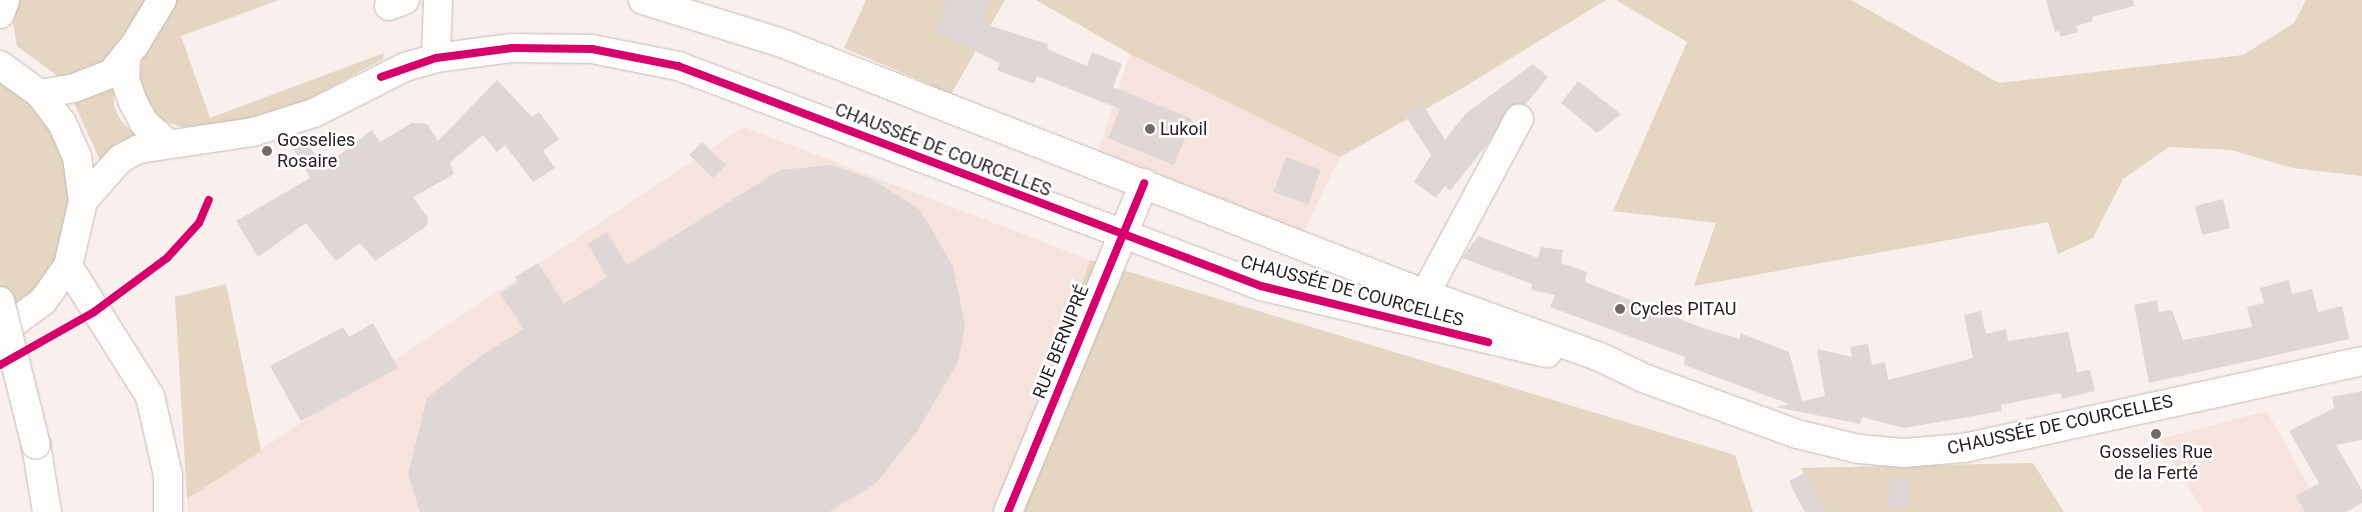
<!DOCTYPE html>
<html>
<head>
<meta charset="utf-8">
<style>
	body { margin:0 }
	#map { position:relative; width:2362px; height:512px; overflow:hidden; background:#f9f0ed; font-family:Roboto,sans-serif }
	div>[style] { position:absolute }
	[style*='--x'] { left:calc(var(--x)*1px); top:calc(var(--y)*1px); width:calc(var(--w)*1px); rotate:calc(var(--a)*1deg) }
	.built>* { inset:0; background:#f6e3de }
	.green>* { inset:0; background:#e5d6c1 }
	.building>* { inset:0; background:#dfd7d6; transform-origin:0 0 }
	.path>* { height:3px; margin-top:-1.5px; transform-origin:0; background:repeating-linear-gradient(90deg,#dfdcda 0 5px,transparent 0 7.5px) }
	.roads { filter:drop-shadow(0 0 1px #c2bbb9) drop-shadow(0 0 1px #c2bbb9) }
	.minor>* { height:28px; margin:-14px; padding:0 14px; transform-origin:14px; border-radius:14px; background:#fefdfc }
	.major>* { height:28px; margin:-14px; padding:0 14px; transform-origin:14px; border-radius:14px; background:#fefdfc }
	.highway>* { height:28px; margin:-14px; padding:0 14px; transform-origin:14px; border-radius:14px; background:#fefdfc }
	.bridges { filter:drop-shadow(0 0 1px #c2bbb9) drop-shadow(0 0 1px #c2bbb9) }
	.highway-bridge>* { height:28px; margin:-14px; padding:0 14px; transform-origin:14px; border-radius:14px; background:#fefdfc }
	.cycleway>* { height:8px; margin:-4px; padding:0 4px; transform-origin:4px; border-radius:4px; background:#d6006c }
	.dots>* { width:14px; height:14px; translate:-50% -50%; box-sizing:border-box; border:2px solid #fff; border-radius:50% }
	span { translate:-50% -50%; white-space:nowrap; text-align:center; line-height:1.15; -webkit-text-stroke:5px #fff; paint-order:stroke }
	.poi-label { font-size:18px; color:#292221 }
	.left { translate:0 -50%; text-align:left }
	.street-label { font-size:18px; color:#292221 }
</style>
</head>
<body>
<div id="map">
	<div class="built">
		<div style="clip-path:polygon(1130px 54px,1340px 157px,1300px 239px,1094px 164px)"></div>
		<div style="clip-path:polygon(744px 127px,1090px 260px,1004px 512px,188px 512px,187px 499px)"></div>
		<div style="clip-path:polygon(2267px 411px,2323px 512px,2204px 512px,2159px 439px)"></div>
	</div>
	<div class="green">
		<div style="clip-path:polygon(15px 0,149px 0,110px 59px,95px 70px,59px 77px,17px 46px,11px 11px)"></div>
		<div style="clip-path:polygon(176px 0,279px 0,181px 36px,210px 118px,384px 53px,383px 59px,298px 105px,252px 120px,182px 127px,161px 120px,139px 86px,143px 48px)"></div>
		<div style="clip-path:polygon(866px 0,1005px 0,949px 98px,929px 84px,844px 48px)"></div>
		<div style="clip-path:polygon(1036px 0,1606px 0,1461px 89px,1340px 157px,1130px 54px)"></div>
		<div style="clip-path:polygon(1616px 0,1851px 0,1999px 83px,2243px 55px,2294px 23px,2306px 0,2362px 0,2362px 176px,2292px 168px,2231px 150px,2169px 147px,2123px 179px,2093px 238px,2058px 254px,2048px 222px,1694px 286px,1716px 223px,1613px 211px,1687px 42px)"></div>
		<div style="clip-path:polygon(0 65px,77px 157px,68px 266px,0 333px)"></div>
		<div style="clip-path:polygon(114px 84px,114px 107px,121px 121px,137px 136px,117px 143px,100px 160px,73px 101px,93px 96px)"></div>
		<div style="clip-path:polygon(1090px 260px,1735px 455px,1753px 512px,1001px 512px)"></div>
		<div style="clip-path:polygon(226px 284px,261px 451px,187px 499px,175px 297px)"></div>
		<div style="clip-path:polygon(2033px 463px,2064px 512px,1824px 512px,1801px 468px)"></div>
	</div>
	<div class="building">
		<div style="clip-path:polygon(946px 0,990px 0,981px 23px,1048px 44px,1047px 49px,1087px 66px,1092px 52px,1122px 64px,1113px 87px,1193px 119px,1174px 165px,1108px 138px,1120px 109px,1037px 76px,1034px 84px,997px 70px,1000px 63px,936px 32px)"></div>
		<div style="clip-path:polygon(2046px 0,2133px 0,2134px 6px,2092px 17px,2093px 21px,2076px 26px,2078px 32px,2060px 37px,2059px 31px,2055px 32px)"></div>
		<div style="clip-path:polygon(1533px 64px,1548px 77px,1525px 105px,1511px 106px,1506px 111px,1490px 141px,1450px 191px,1445px 186px,1436px 198px,1414px 182px,1431px 155px,1405px 115px,1423px 105px,1445px 140px,1465px 114px)"></div>
		<div style="clip-path:polygon(497px 80px,532px 117px,539px 112px,559px 139px,543px 151px,555px 168px,533px 182px,505px 145px,497px 152px,483px 135px,450px 162px,454px 174px,413px 197px,428px 218px,427px 226px,375px 261px,360px 243px,336px 261px,306px 223px,258px 257px,236px 221px,310px 178px,290px 143px,302px 135px,324px 167px,372px 130px,380px 142px,412px 123px,427px 124px,438px 141px)"></div>
		<div style="clip-path:polygon(1578px 81px,1621px 114px,1597px 133px,1561px 103px)"></div>
		<div style="left:702px;top:142px;width:33px;height:18px;rotate:44deg"></div>
		<div style="left:1286px;top:157px;width:37px;height:37px;rotate:20deg"></div>
		<div style="clip-path:polygon(832px 165px,874px 180px,920px 210px,953px 266px,965px 325px,958px 362px,918px 430px,876px 483px,829px 512px,420px 512px,408px 474px,427px 398px,482px 355px,524px 329px,500px 293px,518px 282px,515px 277px,538px 263px,564px 304px,607px 277px,588px 244px,607px 232px,627px 265px,780px 170px)"></div>
		<div style="left:2223px;top:199px;width:30px;height:29px;rotate:76deg"></div>
		<div style="clip-path:polygon(1478px 236px,1538px 258px,1541px 247px,1563px 250px,1561px 263px,1587px 272px,1585px 282px,1703px 328px,1740px 339px,1740px 333px,1789px 352px,1802px 401px,1825px 396px,1817px 349px,1852px 357px,1850px 347px,1868px 344px,1872px 365px,1885px 362px,1888px 380px,1973px 358px,1964px 315px,1981px 311px,1986px 334px,2006px 329px,2008px 341px,2068px 332px,2077px 372px,2090px 370px,2095px 391px,2062px 399px,2060px 393px,2001px 405px,2002px 411px,1904px 428px,1862px 417px,1860px 424px,1776px 407px,1789px 404px,1684px 365px,1685px 357px,1550px 307px,1555px 295px,1531px 290px,1532px 284px,1462px 258px)"></div>
		<div style="clip-path:polygon(2289px 280px,2292px 294px,2312px 289px,2318px 312px,2342px 306px,2349px 339px,2149px 383px,2134px 305px,2157px 300px,2159px 312px,2172px 310px,2183px 340px,2252px 327px,2247px 307px,2264px 303px,2260px 288px)"></div>
		<div style="clip-path:polygon(373px 323px,398px 368px,301px 421px,270px 366px,343px 327px,349px 337px)"></div>
		<div style="clip-path:polygon(2362px 391px,2362px 440px,2336px 445px,2362px 490px,2362px 503px,2346px 512px,2305px 512px,2296px 496px,2319px 483px,2289px 431px,2334px 408px,2332px 397px)"></div>
		<div style="clip-path:polygon(1805px 473px,1812px 484px,1827px 512px,1805px 512px,1795px 494px,1789px 481px)"></div>
		<div style="left:1890px;top:477px;width:20px;height:30px;rotate:3deg"></div>
	</div>
	<div class="path">
		<div style="--x:117;--y:296;--w:86;--a:-38.9"></div>
		<div style="--x:184;--y:242;--w:24;--a:-52"></div>
		<div style="--x:199;--y:223;--w:25;--a:-67"></div>
		<div style="--x:35;--y:345;--w:47;--a:-29.3"></div>
	</div>
	<div class="roads">
		<div class="minor">
			<div style="--x:389;--y:6;--w:17;--a:-21"></div>
			<div style="--x:126;--y:55;--w:24;--a:92"></div>
			<div style="--x:125;--y:79;--w:24;--a:71"></div>
			<div style="--x:133;--y:102;--w:24;--a:62"></div>
			<div style="--x:144;--y:123;--w:30;--a:40"></div>
			<div style="--x:436;--y:58;--w:58;--a:-88"></div>
			<div style="--x:1425;--y:294;--w:199;--a:-61.8"></div>
			<div style="--x:1008;--y:512;--w:356;--a:-67.5"></div>
		</div>
		<div class="major">
			<div style="--x:643;--y:0;--w:142;--a:17.2"></div>
			<div style="--x:779;--y:42;--w:693;--a:21.31"></div>
			<div style="--x:1425;--y:294;--w:186;--a:19.8"></div>
			<div style="--x:1600;--y:357;--w:51;--a:25.6"></div>
			<div style="--x:1646;--y:379;--w:161;--a:20"></div>
			<div style="--x:1797;--y:434;--w:64;--a:13.6"></div>
			<div style="--x:1859;--y:449;--w:45;--a:5.1"></div>
			<div style="--x:1904;--y:453;--w:60;--a:-4.8"></div>
			<div style="--x:1964;--y:448;--w:407;--a:-12.3"></div>
			<div style="--x:0;--y:65;--w:49;--a:35.9"></div>
			<div style="--x:40;--y:94;--w:36;--a:53"></div>
			<div style="--x:62;--y:123;--w:37;--a:66"></div>
			<div style="--x:77;--y:157;--w:44;--a:82.2"></div>
			<div style="--x:83;--y:201;--w:67;--a:103"></div>
			<div style="--x:68;--y:266;--w:43;--a:125.5"></div>
			<div style="--x:43;--y:301;--w:54;--a:143.3"></div>
			<div style="--x:40;--y:94;--w:35;--a:-10"></div>
			<div style="--x:74;--y:88;--w:40;--a:-21"></div>
			<div style="--x:111;--y:74;--w:36;--a:-51"></div>
			<div style="--x:134;--y:46;--w:54;--a:-58.7"></div>
			<div style="--x:83;--y:201;--w:56;--a:-48.6"></div>
			<div style="--x:120;--y:159;--w:21;--a:-28"></div>
			<div style="--x:139;--y:149;--w:115;--a:-8.5"></div>
			<div style="--x:253;--y:132;--w:64;--a:-17.3"></div>
			<div style="--x:314;--y:113;--w:102;--a:-26.8"></div>
			<div style="--x:405;--y:67;--w:32;--a:-16"></div>
			<div style="--x:436;--y:58;--w:77;--a:-7.5"></div>
			<div style="--x:512;--y:48;--w:80;--a:0.7"></div>
			<div style="--x:592;--y:49;--w:88;--a:11.2"></div>
			<div style="--x:678;--y:66;--w:623;--a:20.67"></div>
			<div style="--x:1261;--y:286;--w:294;--a:13.2"></div>
		</div>
		<div class="highway">
			<div style="--x:0;--y:14;--w:15;--a:-70"></div>
			<div style="--x:68;--y:266;--w:154;--a:57.8"></div>
			<div style="--x:150;--y:396;--w:81;--a:77.2"></div>
			<div style="--x:168;--y:475;--w:37;--a:90"></div>
			<div style="--x:36;--y:445;--w:68;--a:80.7"></div>
		</div>
	</div>
	<div class="bridges">
		<div class="highway-bridge">
			<div style="--x:0;--y:301;--w:148;--a:76"></div>
		</div>
	</div>
	<div class="cycleway">
		<div style="--x:381;--y:77;--w:58;--a:-19.1"></div>
		<div style="--x:436;--y:58;--w:77;--a:-7.5"></div>
		<div style="--x:512;--y:48;--w:80;--a:0.7"></div>
		<div style="--x:592;--y:49;--w:88;--a:11.2"></div>
		<div style="--x:678;--y:66;--w:623;--a:20.67"></div>
		<div style="--x:1261;--y:286;--w:234;--a:13.9"></div>
		<div style="--x:0;--y:365;--w:108;--a:-29.4"></div>
		<div style="--x:94;--y:312;--w:91;--a:-36.5"></div>
		<div style="--x:167;--y:258;--w:47;--a:-47.6"></div>
		<div style="--x:199;--y:223;--w:25;--a:-67"></div>
		<div style="--x:1008;--y:512;--w:356;--a:-67.5"></div>
	</div>
	<div class="dots">
		<div style="left:1150px;top:129px;background:#726a68"></div>
		<div style="left:267px;top:151px;background:#726a68"></div>
		<div style="left:1620px;top:309px;background:#726a68"></div>
		<div style="left:2156px;top:434px;background:#726a68"></div>
	</div>
	<div class="poi-label">
		<span class="left" style="left:1160px;top:129px">Lukoil</span>
		<span class="left" style="left:277px;top:151px">Gosselies<br>Rosaire</span>
		<span class="left" style="left:1630px;top:309px">Cycles PITAU</span>
		<span style="left:2156px;top:463px">Gosselies Rue<br>de la Ferté</span>
	</div>
	<div class="street-label">
		<span style="left:943px;top:150px;rotate:21deg">CHAUSSÉE DE COURCELLES</span>
		<span style="left:1352px;top:291px;rotate:15deg">CHAUSSÉE DE COURCELLES</span>
		<span style="left:1061px;top:342px;rotate:-68deg">RUE BERNIPRÉ</span>
		<span style="left:2060px;top:425px;rotate:-12deg">CHAUSSÉE DE COURCELLES</span>
	</div>
</div>
</body>
</html>
